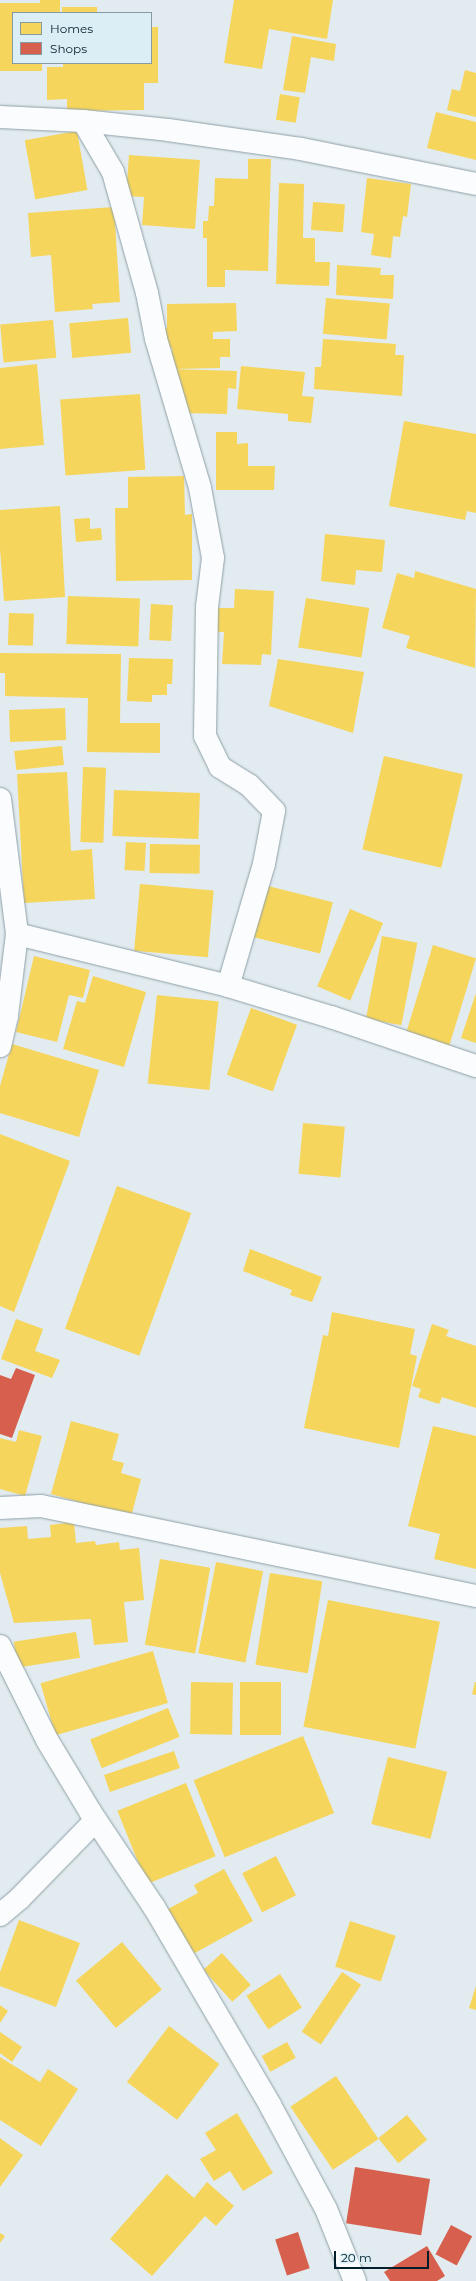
<!DOCTYPE html>
<html>
<head>
<meta charset="utf-8">
<style>
	body { margin:0 }
	#map { position:relative; width:476px; height:2281px; overflow:hidden; background:#e2ebef; font-family:Montserrat,sans-serif }
	div>[style] { position:absolute }
	[style*='--x'] { left:calc(var(--x)*1px); top:calc(var(--y)*1px); width:calc(var(--w)*1px); rotate:calc(var(--a)*1deg) }
	.homes>* { inset:0; background:#f6d55c; transform-origin:0 0 }
	.shops>* { inset:0; background:#d6604d; transform-origin:0 0 }
	.roads { filter:drop-shadow(0 0 1px #8da0a8) drop-shadow(0 0 1px #8da0a8) }
	.minor>* { height:22px; margin:-11px; padding:0 11px; transform-origin:11px; border-radius:11px; background:#fbfcfd }
	span { translate:-50% -50%; white-space:nowrap; text-align:center; line-height:1.15; -webkit-text-stroke:4px #dceef5; paint-order:stroke }
	.legend { position:absolute; left:12px; top:12px; width:140px; height:52px; box-sizing:border-box; background:#dceef5; border:1px solid #849ba4; margin:0; padding:5px 7px; list-style:none; font-size:12px; color:#001f2a }
	.legend li { display:flex; align-items:center; gap:8px; height:20px }
	.legend b { width:20px; border:1px solid #849ba4 }
	.scale { position:absolute; left:334px; top:2251px; width:95px; height:18px; box-sizing:border-box; border:2px solid #001f2a; border-top:0; padding-left:5px; font-size:12px; line-height:14px; white-space:nowrap; color:#001f2a; -webkit-text-stroke:3px #dceef5; paint-order:stroke }
</style>
</head>
<body>
<div id="map">
	<div class="homes">
		<div style="clip-path:polygon(40px 0,60px 0,60px 13px,13px 13px,13px 63px,42px 63px,42px 71px,0 71px,0 3px,40px 3px)"></div>
		<div style="clip-path:polygon(234px 0,333px 0,327px 39px,269px 29px,262px 69px,224px 63px)"></div>
		<div style="left:62px;top:7px;width:35px;height:6px"></div>
		<div style="clip-path:polygon(151px 27px,158px 27px,158px 83px,144px 83px,144px 110px,67px 111px,67px 99px,47px 100px,47px 67px,63px 67px,63px 63px,151px 63px)"></div>
		<div style="clip-path:polygon(292px 36px,336px 44px,334px 61px,311px 57px,305px 93px,283px 90px)"></div>
		<div style="clip-path:polygon(465px 70px,476px 73px,476px 117px,447px 110px,452px 89px,460px 91px)"></div>
		<div style="left:280px;top:94px;width:20px;height:26px;rotate:9deg"></div>
		<div style="clip-path:polygon(436px 112px,476px 122px,476px 160px,427px 148px)"></div>
		<div style="left:77px;top:131px;width:60px;height:53px;rotate:80deg"></div>
		<div style="clip-path:polygon(129px 155px,200px 160px,195px 229px,142px 225px,144px 197px,126px 196px)"></div>
		<div style="clip-path:polygon(248px 159px,271px 159px,268px 271px,225px 270px,225px 287px,207px 287px,207px 238px,203px 238px,203px 221px,208px 221px,209px 206px,214px 206px,215px 178px,248px 179px)"></div>
		<div style="clip-path:polygon(367px 178px,411px 184px,407px 217px,403px 216px,400px 237px,393px 236px,391px 258px,371px 255px,374px 234px,361px 232px)"></div>
		<div style="clip-path:polygon(279px 183px,304px 184px,303px 238px,315px 238px,315px 262px,330px 262px,329px 286px,276px 284px)"></div>
		<div style="left:313px;top:202px;width:32px;height:28px;rotate:4deg"></div>
		<div style="clip-path:polygon(114px 207px,120px 302px,92px 304px,93px 309px,55px 312px,51px 255px,31px 257px,28px 213px)"></div>
		<div style="clip-path:polygon(337px 265px,381px 268px,380px 275px,394px 275px,393px 299px,336px 295px)"></div>
		<div style="left:326px;top:298px;width:64px;height:36px;rotate:5deg"></div>
		<div style="clip-path:polygon(236px 303px,237px 331px,213px 332px,213px 339px,230px 339px,230px 357px,220px 357px,220px 368px,172px 369px,172px 348px,161px 348px,161px 328px,167px 328px,167px 304px)"></div>
		<div style="left:128px;top:318px;width:35px;height:59px;rotate:85deg"></div>
		<div style="left:53px;top:320px;width:38px;height:53px;rotate:85deg"></div>
		<div style="clip-path:polygon(323px 339px,396px 344px,395px 355px,404px 355px,402px 396px,314px 389px,315px 367px,321px 367px)"></div>
		<div style="clip-path:polygon(37px 364px,44px 445px,0 449px,0 368px)"></div>
		<div style="clip-path:polygon(241px 366px,305px 372px,302px 396px,314px 397px,311px 423px,288px 421px,288px 414px,237px 409px)"></div>
		<div style="clip-path:polygon(170px 369px,237px 371px,236px 389px,228px 388px,227px 414px,185px 413px)"></div>
		<div style="left:140px;top:394px;width:76px;height:80px;rotate:86deg"></div>
		<div style="clip-path:polygon(404px 421px,476px 434px,476px 513px,467px 511px,465px 520px,389px 506px)"></div>
		<div style="clip-path:polygon(216px 432px,237px 432px,237px 444px,248px 443px,248px 466px,275px 466px,274px 490px,216px 490px)"></div>
		<div style="clip-path:polygon(184px 476px,185px 515px,192px 514px,192px 580px,116px 581px,115px 508px,128px 508px,128px 477px)"></div>
		<div style="clip-path:polygon(60px 506px,65px 597px,4px 601px,0 549px,0 510px)"></div>
		<div style="clip-path:polygon(90px 518px,90px 529px,101px 528px,102px 540px,76px 542px,74px 519px)"></div>
		<div style="clip-path:polygon(325px 534px,385px 540px,382px 572px,356px 570px,355px 585px,321px 581px)"></div>
		<div style="clip-path:polygon(415px 571px,476px 589px,475px 668px,406px 648px,410px 636px,382px 628px,397px 573px,414px 578px)"></div>
		<div style="clip-path:polygon(235px 589px,274px 591px,271px 655px,262px 654px,261px 665px,222px 664px,224px 632px,215px 632px,216px 608px,234px 608px)"></div>
		<div style="left:68px;top:596px;width:72px;height:48px;rotate:2deg"></div>
		<div style="left:306px;top:598px;width:64px;height:50px;rotate:9deg"></div>
		<div style="left:151px;top:604px;width:22px;height:36px;rotate:3deg"></div>
		<div style="left:9px;top:613px;width:25px;height:32px;rotate:2deg"></div>
		<div style="clip-path:polygon(0 653px,121px 654px,120px 723px,160px 723px,160px 753px,87px 752px,88px 698px,5px 696px,5px 673px,0 673px)"></div>
		<div style="clip-path:polygon(129px 658px,173px 659px,172px 684px,167px 684px,167px 695px,152px 695px,152px 702px,127px 701px)"></div>
		<div style="clip-path:polygon(278px 659px,364px 672px,353px 733px,269px 706px)"></div>
		<div style="left:65px;top:708px;width:32px;height:56px;rotate:88deg"></div>
		<div style="left:62px;top:746px;width:19px;height:48px;rotate:84deg"></div>
		<div style="left:384px;top:756px;width:81px;height:96px;rotate:13deg"></div>
		<div style="left:83px;top:767px;width:23px;height:75px;rotate:2deg"></div>
		<div style="clip-path:polygon(67px 772px,71px 851px,92px 849px,95px 899px,24px 903px,17px 774px)"></div>
		<div style="left:114px;top:790px;width:86px;height:46px;rotate:2deg"></div>
		<div style="left:126px;top:842px;width:20px;height:28px;rotate:3deg"></div>
		<div style="left:150px;top:844px;width:50px;height:29px;rotate:1deg"></div>
		<div style="left:140px;top:884px;width:74px;height:67px;rotate:5deg"></div>
		<div style="left:264px;top:885px;width:71px;height:53px;rotate:14deg"></div>
		<div style="left:350px;top:909px;width:36px;height:84px;rotate:23deg"></div>
		<div style="left:382px;top:936px;width:36px;height:84px;rotate:11deg"></div>
		<div style="left:433px;top:945px;width:45px;height:93px;rotate:17deg"></div>
		<div style="clip-path:polygon(34px 956px,90px 970px,83px 998px,69px 995px,57px 1042px,16px 1032px)"></div>
		<div style="clip-path:polygon(93px 976px,146px 992px,124px 1067px,63px 1049px,77px 1001px,85px 1003px)"></div>
		<div style="clip-path:polygon(476px 993px,476px 1043px,461px 1038px)"></div>
		<div style="left:157px;top:995px;width:62px;height:89px;rotate:6deg"></div>
		<div style="left:251px;top:1008px;width:49px;height:71px;rotate:20deg"></div>
		<div style="clip-path:polygon(12px 1044px,99px 1070px,79px 1137px,0 1113px,0 1086px)"></div>
		<div style="left:303px;top:1123px;width:42px;height:51px;rotate:5deg"></div>
		<div style="clip-path:polygon(0 1134px,70px 1161px,14px 1312px,0 1306px)"></div>
		<div style="left:117px;top:1186px;width:79px;height:152px;rotate:20deg"></div>
		<div style="clip-path:polygon(250px 1249px,322px 1277px,312px 1302px,290px 1295px,292px 1290px,243px 1271px)"></div>
		<div style="clip-path:polygon(332px 1312px,415px 1329px,410px 1354px,417px 1356px,399px 1448px,304px 1428px,323px 1335px,328px 1336px)"></div>
		<div style="clip-path:polygon(16px 1319px,43px 1329px,35px 1351px,60px 1360px,52px 1378px,1px 1359px)"></div>
		<div style="clip-path:polygon(432px 1324px,449px 1330px,446px 1336px,476px 1346px,476px 1408px,442px 1397px,439px 1404px,418px 1397px,421px 1389px,412px 1386px)"></div>
		<div style="clip-path:polygon(71px 1421px,119px 1434px,112px 1460px,124px 1463px,121px 1473px,141px 1479px,131px 1517px,51px 1494px)"></div>
		<div style="clip-path:polygon(433px 1426px,476px 1436px,476px 1569px,434px 1559px,440px 1534px,408px 1526px)"></div>
		<div style="clip-path:polygon(19px 1430px,42px 1436px,25px 1496px,0 1489px,0 1438px,16px 1442px)"></div>
		<div style="clip-path:polygon(74px 1522px,76px 1543px,95px 1541px,96px 1545px,119px 1542px,120px 1550px,139px 1548px,144px 1600px,124px 1602px,128px 1642px,94px 1645px,91px 1619px,14px 1623px,0 1573px,0 1528px,27px 1526px,28px 1539px,51px 1537px,50px 1525px)"></div>
		<div style="left:160px;top:1559px;width:51px;height:87px;rotate:10deg"></div>
		<div style="left:216px;top:1562px;width:48px;height:93px;rotate:11deg"></div>
		<div style="left:270px;top:1573px;width:53px;height:93px;rotate:9deg"></div>
		<div style="left:328px;top:1600px;width:114px;height:129px;rotate:11deg"></div>
		<div style="left:76px;top:1632px;width:26px;height:63px;rotate:81deg"></div>
		<div style="left:153px;top:1651px;width:54px;height:117px;rotate:74deg"></div>
		<div style="left:191px;top:1682px;width:42px;height:52px;rotate:1deg"></div>
		<div style="left:240px;top:1682px;width:41px;height:53px"></div>
		<div style="clip-path:polygon(475px 1682px,476px 1682px,476px 1695px,472px 1694px)"></div>
		<div style="left:168px;top:1708px;width:31px;height:84px;rotate:68deg"></div>
		<div style="left:303px;top:1736px;width:83px;height:118px;rotate:68deg"></div>
		<div style="left:174px;top:1751px;width:18px;height:74px;rotate:71deg"></div>
		<div style="left:388px;top:1757px;width:61px;height:69px;rotate:14deg"></div>
		<div style="left:186px;top:1783px;width:79px;height:74px;rotate:68deg"></div>
		<div style="left:276px;top:1856px;width:44px;height:38px;rotate:63deg"></div>
		<div style="clip-path:polygon(224px 1869px,253px 1921px,193px 1954px,168px 1909px,198px 1893px,194px 1885px)"></div>
		<div style="clip-path:polygon(19px 1920px,80px 1943px,56px 2007px,0 1986px,0 1972px)"></div>
		<div style="left:350px;top:1921px;width:48px;height:48px;rotate:18deg"></div>
		<div style="left:122px;top:1942px;width:62px;height:60px;rotate:50deg"></div>
		<div style="left:222px;top:1953px;width:43px;height:25px;rotate:48deg"></div>
		<div style="left:342px;top:1972px;width:23px;height:72px;rotate:34deg"></div>
		<div style="left:280px;top:1974px;width:40px;height:40px;rotate:57deg"></div>
		<div style="clip-path:polygon(476px 1986px,476px 2010px,469px 2008px)"></div>
		<div style="clip-path:polygon(0 2005px,8px 2011px,0 2023px)"></div>
		<div style="left:169px;top:2026px;width:63px;height:70px;rotate:37deg"></div>
		<div style="clip-path:polygon(0 2032px,22px 2047px,12px 2062px,0 2053px)"></div>
		<div style="left:287px;top:2042px;width:18px;height:29px;rotate:61deg"></div>
		<div style="clip-path:polygon(0 2057px,40px 2082px,48px 2069px,78px 2089px,41px 2146px,0 2120px)"></div>
		<div style="left:336px;top:2076px;width:76px;height:55px;rotate:56deg"></div>
		<div style="clip-path:polygon(237px 2113px,273px 2173px,243px 2191px,230px 2171px,214px 2181px,200px 2159px,216px 2150px,205px 2133px)"></div>
		<div style="left:407px;top:2115px;width:32px;height:37px;rotate:51deg"></div>
		<div style="clip-path:polygon(0 2138px,23px 2155px,0 2187px)"></div>
		<div style="clip-path:polygon(167px 2174px,194px 2198px,207px 2182px,234px 2206px,216px 2226px,205px 2216px,152px 2276px,110px 2239px)"></div>
		<div style="clip-path:polygon(0 2233px,5px 2236px,0 2243px)"></div>
	</div>
	<div class="shops">
		<div style="clip-path:polygon(16px 1368px,35px 1375px,12px 1438px,0 1434px,0 1375px,11px 1379px)"></div>
		<div style="left:355px;top:2167px;width:76px;height:57px;rotate:9deg"></div>
		<div style="left:451px;top:2225px;width:24px;height:33px;rotate:28deg"></div>
		<div style="left:298px;top:2232px;width:38px;height:24px;rotate:72deg"></div>
		<div style="clip-path:polygon(427px 2246px,445px 2276px,437px 2281px,390px 2281px,384px 2272px)"></div>
	</div>
	<div class="roads">
		<div class="minor">
			<div style="--x:0;--y:117;--w:83;--a:2.8"></div>
			<div style="--x:83;--y:121;--w:85;--a:6"></div>
			<div style="--x:168;--y:130;--w:134;--a:8.1"></div>
			<div style="--x:301;--y:149;--w:178;--a:11.3"></div>
			<div style="--x:83;--y:121;--w:59;--a:59.5"></div>
			<div style="--x:113;--y:172;--w:126;--a:74.3"></div>
			<div style="--x:147;--y:293;--w:47;--a:78.9"></div>
			<div style="--x:156;--y:339;--w:155;--a:73.5"></div>
			<div style="--x:200;--y:488;--w:71;--a:79.5"></div>
			<div style="--x:213;--y:558;--w:49;--a:97"></div>
			<div style="--x:207;--y:607;--w:129;--a:90.9"></div>
			<div style="--x:205;--y:736;--w:34;--a:64"></div>
			<div style="--x:220;--y:767;--w:34;--a:32"></div>
			<div style="--x:249;--y:785;--w:36;--a:46"></div>
			<div style="--x:274;--y:811;--w:54;--a:100.7"></div>
			<div style="--x:264;--y:864;--w:127;--a:106.4"></div>
			<div style="--x:0;--y:799;--w:136;--a:82.8"></div>
			<div style="--x:17;--y:934;--w:83;--a:97"></div>
			<div style="--x:7;--y:1016;--w:31;--a:103"></div>
			<div style="--x:17;--y:934;--w:217;--a:13.8"></div>
			<div style="--x:228;--y:986;--w:108;--a:16.8"></div>
			<div style="--x:331;--y:1017;--w:153;--a:18.7"></div>
			<div style="--x:0;--y:1508;--w:41;--a:-2.8"></div>
			<div style="--x:41;--y:1506;--w:444;--a:11.7"></div>
			<div style="--x:0;--y:1646;--w:105;--a:63.4"></div>
			<div style="--x:47;--y:1740;--w:85;--a:58.9"></div>
			<div style="--x:91;--y:1813;--w:113;--a:56.2"></div>
			<div style="--x:154;--y:1907;--w:229;--a:59.6"></div>
			<div style="--x:270;--y:2105;--w:118;--a:61.7"></div>
			<div style="--x:326;--y:2209;--w:78;--a:68.1"></div>
			<div style="--x:0;--y:1915;--w:25;--a:-40"></div>
			<div style="--x:19;--y:1899;--w:110;--a:-45.7"></div>
		</div>
	</div>
	<ul class="legend">
	<li><b style="height:11px;background:#f6d55c"></b>Homes</li>
	<li><b style="height:11px;background:#d6604d"></b>Shops</li>
	</ul>
	<div class="scale">20 m</div>
</div>
</body>
</html>
